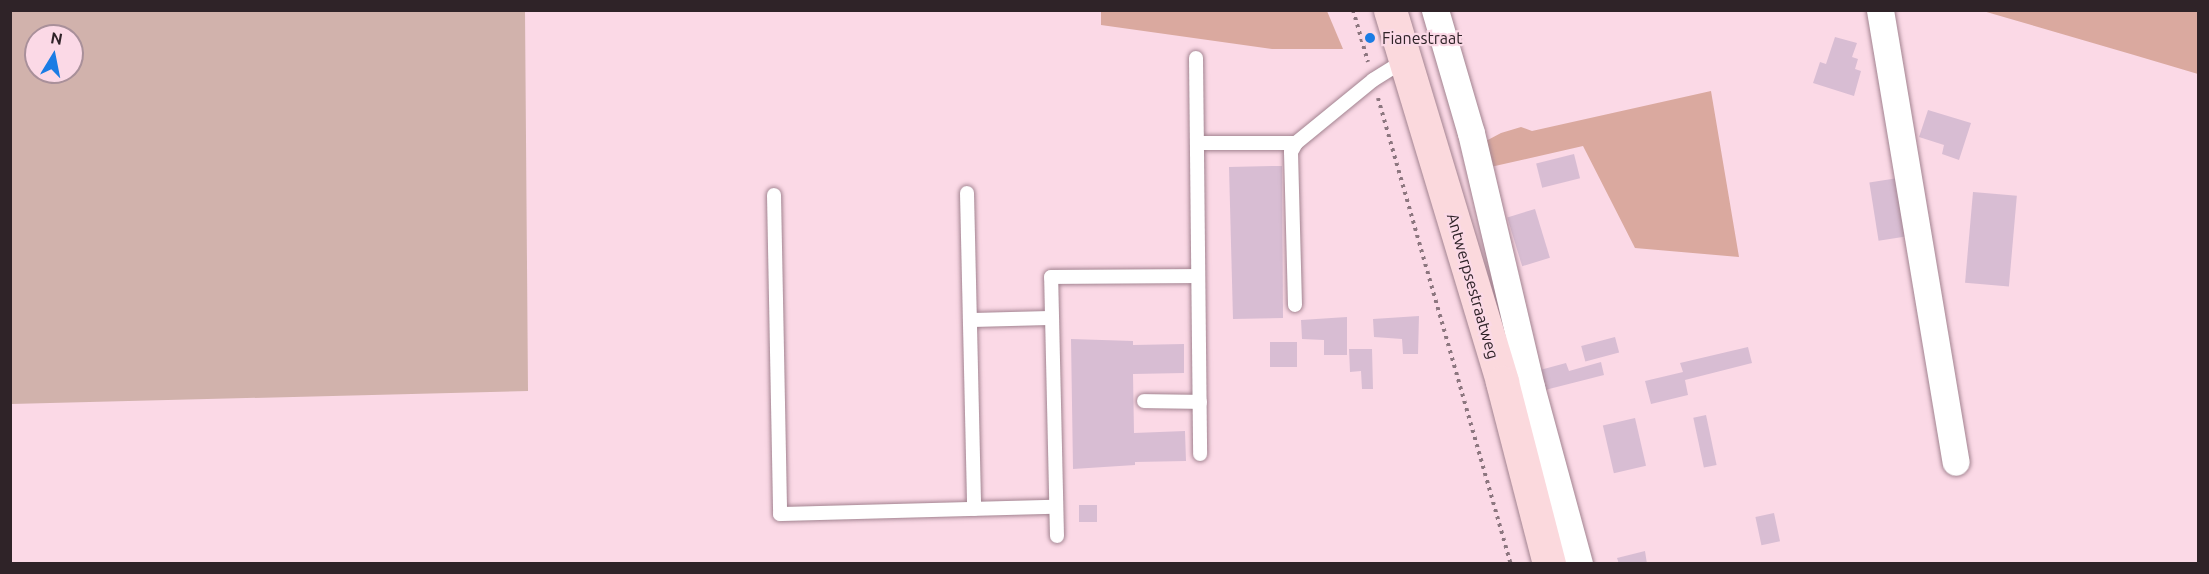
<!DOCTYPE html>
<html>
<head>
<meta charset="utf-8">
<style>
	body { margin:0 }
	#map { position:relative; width:2209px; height:574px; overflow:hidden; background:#fbd9e6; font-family:Ubuntu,sans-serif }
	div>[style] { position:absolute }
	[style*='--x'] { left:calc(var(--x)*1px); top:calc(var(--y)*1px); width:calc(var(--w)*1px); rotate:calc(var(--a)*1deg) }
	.green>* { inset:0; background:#d1b2ac }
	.forest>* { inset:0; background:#daa99f }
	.building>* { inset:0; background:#d8bdd3; transform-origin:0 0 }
	.path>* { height:4px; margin-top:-2px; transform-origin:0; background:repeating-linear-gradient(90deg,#8c767f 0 3px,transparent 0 7.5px) }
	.roads { filter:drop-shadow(0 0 2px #a28390) drop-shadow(0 0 2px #a28390) }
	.service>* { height:14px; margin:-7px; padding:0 7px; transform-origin:7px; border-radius:7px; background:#fff }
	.minor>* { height:27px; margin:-13.5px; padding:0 13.5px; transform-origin:13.5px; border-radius:13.5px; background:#fff }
	.primary>* { height:33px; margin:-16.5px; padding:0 16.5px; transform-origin:16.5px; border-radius:16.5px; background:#fbd9dd }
	.dots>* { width:16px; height:16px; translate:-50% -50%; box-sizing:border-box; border:3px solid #fbd9e6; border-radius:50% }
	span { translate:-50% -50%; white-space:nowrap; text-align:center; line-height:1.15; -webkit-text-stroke:4.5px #fbd9e6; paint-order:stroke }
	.poi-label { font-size:16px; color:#2f2328 }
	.left { translate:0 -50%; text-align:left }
	.street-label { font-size:16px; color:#2f2328 }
	.frame { position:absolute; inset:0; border:12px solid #2f2328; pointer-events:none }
	.north { position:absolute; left:24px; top:24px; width:60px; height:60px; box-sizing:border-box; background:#fbd9e6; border:2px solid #a9909a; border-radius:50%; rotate:10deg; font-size:16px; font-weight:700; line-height:24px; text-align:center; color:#2f2328 }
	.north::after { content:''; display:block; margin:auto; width:21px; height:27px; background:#1a7ce4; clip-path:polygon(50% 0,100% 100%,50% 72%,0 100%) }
</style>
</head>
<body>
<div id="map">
	<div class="green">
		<div style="clip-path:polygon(evenodd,10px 11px,525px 11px,528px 391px,11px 404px,10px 11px,36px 36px,72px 36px,72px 72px,36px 72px,36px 36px)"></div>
	</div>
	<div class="forest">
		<div style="clip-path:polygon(1101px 11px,1327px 11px,1343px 49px,1272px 49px,1101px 25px)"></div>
		<div style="clip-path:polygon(1983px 11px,2198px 11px,2198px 74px,2134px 55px)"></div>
		<div style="clip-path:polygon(1711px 91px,1739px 257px,1635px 248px,1583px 146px,1486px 168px,1484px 142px,1501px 133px,1521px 127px,1532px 131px)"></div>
	</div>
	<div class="building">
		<div style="clip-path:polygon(1835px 37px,1857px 43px,1852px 57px,1858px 59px,1855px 69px,1861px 71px,1854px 96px,1813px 83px,1820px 62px,1826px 64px)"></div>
		<div style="clip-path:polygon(1928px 110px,1971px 123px,1959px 160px,1942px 154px,1944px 145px,1919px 137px)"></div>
		<div style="left:1574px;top:154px;width:25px;height:39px;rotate:76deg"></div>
		<div style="clip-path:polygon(1275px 166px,1282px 166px,1283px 318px,1233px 319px,1229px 167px)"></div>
		<div style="left:1898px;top:178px;width:59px;height:29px;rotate:81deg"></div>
		<div style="left:1973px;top:192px;width:44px;height:91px;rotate:5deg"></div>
		<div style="left:1535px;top:209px;width:51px;height:29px;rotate:73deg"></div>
		<div style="clip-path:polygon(1419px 316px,1418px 354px,1403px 354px,1402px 339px,1374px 337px,1373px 319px)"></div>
		<div style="clip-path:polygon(1347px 317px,1347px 355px,1324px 355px,1324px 340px,1302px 339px,1301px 320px)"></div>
		<div style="left:1615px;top:337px;width:16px;height:35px;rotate:75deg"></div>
		<div style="clip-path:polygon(1071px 339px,1133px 341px,1133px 345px,1184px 344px,1184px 373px,1133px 374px,1134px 433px,1185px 431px,1186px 461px,1135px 462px,1135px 465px,1073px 469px)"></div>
		<div style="left:1297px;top:342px;width:25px;height:27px;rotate:90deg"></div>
		<div style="clip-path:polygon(1748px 347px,1752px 363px,1685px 380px,1688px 395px,1651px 404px,1645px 381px,1683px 372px,1680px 363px)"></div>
		<div style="clip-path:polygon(1349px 349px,1372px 349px,1373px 389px,1362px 389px,1361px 371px,1350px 372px)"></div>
		<div style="clip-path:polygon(1601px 362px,1604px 375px,1545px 390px,1540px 370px,1566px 363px,1569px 371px)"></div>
		<div style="left:1706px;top:415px;width:51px;height:13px;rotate:78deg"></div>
		<div style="left:1635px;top:418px;width:49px;height:33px;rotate:77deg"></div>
		<div style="left:1079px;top:505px;width:18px;height:17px"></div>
		<div style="left:1774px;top:513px;width:29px;height:19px;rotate:78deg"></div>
		<div style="clip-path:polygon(1645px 551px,1647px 564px,1619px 564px,1617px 558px)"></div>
	</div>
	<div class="path">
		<div style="--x:1353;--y:10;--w:54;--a:73.9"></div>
		<div style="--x:1378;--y:98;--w:485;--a:74.1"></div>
	</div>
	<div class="roads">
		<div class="service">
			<div style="--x:1196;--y:58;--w:396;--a:89.4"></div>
			<div style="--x:1197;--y:143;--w:99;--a:0"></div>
			<div style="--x:967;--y:193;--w:316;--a:88.7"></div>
			<div style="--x:774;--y:195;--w:319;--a:88.9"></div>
			<div style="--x:780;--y:514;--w:276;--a:-1.5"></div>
			<div style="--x:1295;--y:305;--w:153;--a:-91.5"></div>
			<div style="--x:1291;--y:152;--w:10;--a:-61"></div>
			<div style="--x:1296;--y:143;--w:99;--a:-39.3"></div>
			<div style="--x:1373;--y:80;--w:38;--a:-32"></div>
			<div style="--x:970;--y:320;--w:82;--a:-1.4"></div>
			<div style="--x:1144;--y:401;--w:56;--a:1"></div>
			<div style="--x:1057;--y:536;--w:259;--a:-91.3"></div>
			<div style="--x:1051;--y:277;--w:147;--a:-0.4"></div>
		</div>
		<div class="minor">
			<div style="--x:1435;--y:10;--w:128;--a:73.7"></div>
			<div style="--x:1471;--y:133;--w:261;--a:76.7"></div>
			<div style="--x:1531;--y:387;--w:183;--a:74.8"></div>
			<div style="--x:1880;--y:10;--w:458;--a:80.5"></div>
		</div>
		<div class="primary">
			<div style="--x:1390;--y:10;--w:388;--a:73.2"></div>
			<div style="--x:1502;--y:382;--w:188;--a:75.5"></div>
		</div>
	</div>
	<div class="dots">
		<div style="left:1370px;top:38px;background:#1a7ce4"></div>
	</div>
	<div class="poi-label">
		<span class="left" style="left:1382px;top:38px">Fianestraat</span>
	</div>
	<div class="street-label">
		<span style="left:1473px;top:286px;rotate:74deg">Antwerpsestraatweg</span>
	</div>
	<div class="frame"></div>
	<div class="north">N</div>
</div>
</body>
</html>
